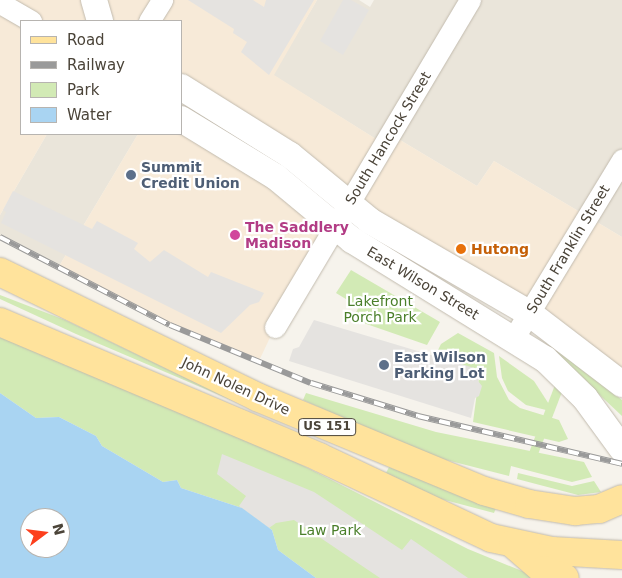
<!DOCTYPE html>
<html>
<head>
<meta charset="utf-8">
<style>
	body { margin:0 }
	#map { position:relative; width:622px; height:578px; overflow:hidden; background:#f6f3ec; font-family:"DejaVu Sans",sans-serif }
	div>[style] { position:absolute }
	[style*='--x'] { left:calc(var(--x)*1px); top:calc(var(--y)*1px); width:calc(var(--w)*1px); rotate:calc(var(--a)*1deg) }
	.residential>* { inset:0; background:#eae5da }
	.commercial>* { inset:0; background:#f7ead8 }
	.green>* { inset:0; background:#d2eab5; transform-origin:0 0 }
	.parking>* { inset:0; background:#e5e3e0 }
	.water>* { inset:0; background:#a9d4f2 }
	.roads { filter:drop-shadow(0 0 1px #c2bbae) drop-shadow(0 0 1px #c2bbae) }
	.minor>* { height:21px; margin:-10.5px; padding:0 10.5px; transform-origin:10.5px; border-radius:10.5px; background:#fff }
	.tertiary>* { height:26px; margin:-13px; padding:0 13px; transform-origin:13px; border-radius:13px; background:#fff }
	.primary>* { height:28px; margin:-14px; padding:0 14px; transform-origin:14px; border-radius:14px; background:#ffe39c }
	.rail>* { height:5.5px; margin-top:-2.75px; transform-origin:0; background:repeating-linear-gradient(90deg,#fff 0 11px,#9a9a9a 0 22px); box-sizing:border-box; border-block:1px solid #9a9a9a }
	.dots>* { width:14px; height:14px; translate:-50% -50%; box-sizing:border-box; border:2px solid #fff; border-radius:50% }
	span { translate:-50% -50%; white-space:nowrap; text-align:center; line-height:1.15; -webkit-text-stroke:4.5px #fff; paint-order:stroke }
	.shield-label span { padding:1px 4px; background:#fff; border:1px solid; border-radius:4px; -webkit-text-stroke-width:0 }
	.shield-label { font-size:12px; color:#4b4439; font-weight:700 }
	.street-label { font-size:14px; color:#4b4439 }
	.service-label { font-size:14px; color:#4e5e75; font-weight:700 }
	.left { translate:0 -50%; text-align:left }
	.hotel-label { font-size:14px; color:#b23c85; font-weight:700 }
	.food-label { font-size:14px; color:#c56008; font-weight:700 }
	.park-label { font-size:14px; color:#4a7f2a }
	.legend { position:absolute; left:20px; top:20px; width:162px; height:115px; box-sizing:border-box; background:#fff; border:1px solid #b7b4b0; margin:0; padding:6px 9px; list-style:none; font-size:15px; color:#4b4439 }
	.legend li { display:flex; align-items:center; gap:10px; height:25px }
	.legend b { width:25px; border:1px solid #b7b4b0 }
	.north { position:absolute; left:20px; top:508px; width:50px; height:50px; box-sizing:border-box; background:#fff; border:1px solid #b7b4b0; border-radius:50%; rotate:75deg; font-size:14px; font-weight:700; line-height:20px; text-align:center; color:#4b4439 }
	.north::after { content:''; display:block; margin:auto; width:18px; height:22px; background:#fc3f1d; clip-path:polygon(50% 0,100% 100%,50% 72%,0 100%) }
</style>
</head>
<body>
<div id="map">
	<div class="residential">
		<div style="clip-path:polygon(317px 0,359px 0,370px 7px,374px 0,622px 0,622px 237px,494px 161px,477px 186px,390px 134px,384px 144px,273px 75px)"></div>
		<div style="clip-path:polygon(47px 134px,138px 134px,58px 268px,0 237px,0 215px)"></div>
	</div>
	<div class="commercial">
		<div style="clip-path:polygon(0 0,317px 0,274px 75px,384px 144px,390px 134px,477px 186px,494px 161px,622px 237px,622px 384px,181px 87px,181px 21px,21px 21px,21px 134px,47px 134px,0 215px)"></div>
		<div style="clip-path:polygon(138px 134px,181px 134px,335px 226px,275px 327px,258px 363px,143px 312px,58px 268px)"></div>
	</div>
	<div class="green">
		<div style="clip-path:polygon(351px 270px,440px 322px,427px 345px,352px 319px,359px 307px,336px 293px)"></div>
		<div style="clip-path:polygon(0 295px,65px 320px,238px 403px,76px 334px,0 299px)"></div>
		<div style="clip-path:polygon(0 333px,290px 459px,468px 549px,539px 578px,316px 578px,278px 550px,272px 530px,242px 508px,181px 488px,177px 480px,163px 482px,102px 446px,96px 436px,59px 417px,36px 418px,0 393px)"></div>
		<div style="clip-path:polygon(458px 333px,494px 353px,497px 377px,509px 400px,520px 408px,559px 420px,568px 439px,559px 442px,473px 422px,479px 377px,436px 354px,441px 344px)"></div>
		<div style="clip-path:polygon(558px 349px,622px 400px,622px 416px,556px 354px)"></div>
		<div style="clip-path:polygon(499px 356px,534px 381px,554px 412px,526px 405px,508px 391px,502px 378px)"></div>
		<div style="left:555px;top:385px;width:9px;height:72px;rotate:21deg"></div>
		<div style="clip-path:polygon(306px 393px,436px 432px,584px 462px,592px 477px,572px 482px,511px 466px,509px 476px,419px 453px,303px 400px)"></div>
		<div style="clip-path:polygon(389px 467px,496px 508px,494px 513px,441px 499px,386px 473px)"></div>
		<div style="clip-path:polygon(518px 473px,572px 486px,594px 481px,601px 492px,578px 495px,517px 479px)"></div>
	</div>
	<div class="parking">
		<div style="clip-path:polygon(188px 0,253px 0,264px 7px,266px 0,314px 0,269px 75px,241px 52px,247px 42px,233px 33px,234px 29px)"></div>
		<div style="clip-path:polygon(343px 0,351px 0,369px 10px,343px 55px,320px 41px)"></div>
		<div style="clip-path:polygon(13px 191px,92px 229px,97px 221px,138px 243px,134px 249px,150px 262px,164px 250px,208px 277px,211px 272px,264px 293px,259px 302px,250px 305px,221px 333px,1px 223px,6px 212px,3px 210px)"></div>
		<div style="clip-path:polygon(314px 320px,481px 370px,478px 381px,482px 386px,479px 396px,475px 398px,471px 418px,289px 361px,293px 349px,299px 347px)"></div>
		<div style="clip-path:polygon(222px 454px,314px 492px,402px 550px,411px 539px,468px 578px,380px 578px,294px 520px,276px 523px,269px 528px,239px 506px,246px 496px,217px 474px)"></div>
	</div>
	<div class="water">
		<div style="clip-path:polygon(evenodd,0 393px,36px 418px,59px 417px,96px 436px,102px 446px,163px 482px,177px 480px,181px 488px,242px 508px,272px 530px,278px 550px,316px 578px,0 578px,0 393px,30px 518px,60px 518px,60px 548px,30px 548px,30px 518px)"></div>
	</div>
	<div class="roads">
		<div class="minor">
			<div style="--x:0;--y:3;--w:36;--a:30"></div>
			<div style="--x:149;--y:21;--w:25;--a:-58"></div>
			<div style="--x:275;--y:327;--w:381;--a:-59.2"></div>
			<div style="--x:513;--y:339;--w:210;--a:-58.7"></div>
		</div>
		<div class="tertiary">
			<div style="--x:94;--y:0;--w:22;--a:74"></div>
			<div style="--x:181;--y:87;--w:128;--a:32"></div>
			<div style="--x:290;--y:155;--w:104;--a:39.5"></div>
			<div style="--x:370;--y:221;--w:184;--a:30.1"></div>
			<div style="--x:529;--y:313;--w:117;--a:37.4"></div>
			<div style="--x:181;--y:119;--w:111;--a:31.4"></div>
			<div style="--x:276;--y:177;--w:99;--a:39.7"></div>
			<div style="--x:352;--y:240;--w:227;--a:31.7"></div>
			<div style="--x:545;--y:359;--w:56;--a:44.3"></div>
			<div style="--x:585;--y:398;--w:63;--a:54"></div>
		</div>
		<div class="primary">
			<div style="--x:0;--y:272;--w:286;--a:25.9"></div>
			<div style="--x:257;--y:397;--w:246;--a:22.5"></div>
			<div style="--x:484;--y:491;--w:47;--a:16.1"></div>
			<div style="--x:529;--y:504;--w:47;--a:8.7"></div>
			<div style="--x:575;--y:511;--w:24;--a:-5"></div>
			<div style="--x:599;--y:509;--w:25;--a:-23"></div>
			<div style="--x:0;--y:322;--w:346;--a:22.9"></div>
			<div style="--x:319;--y:457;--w:190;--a:25.2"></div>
			<div style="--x:491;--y:538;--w:62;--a:12"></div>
			<div style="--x:552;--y:551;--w:70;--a:3.3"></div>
			<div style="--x:513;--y:544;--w:40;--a:41"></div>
			<div style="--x:543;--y:570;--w:23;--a:20"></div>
		</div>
	</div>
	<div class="rail">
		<div style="--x:0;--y:237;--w:191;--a:27.4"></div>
		<div style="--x:170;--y:325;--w:152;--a:22.4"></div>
		<div style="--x:311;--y:383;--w:112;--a:17.1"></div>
		<div style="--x:418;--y:416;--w:210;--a:13.2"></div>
	</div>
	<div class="dots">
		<div style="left:131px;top:175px;background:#5c6f8a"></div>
		<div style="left:235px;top:235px;background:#d1479c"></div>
		<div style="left:461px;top:249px;background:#e8710a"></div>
		<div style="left:384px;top:365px;background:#5c6f8a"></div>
	</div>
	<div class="shield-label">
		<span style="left:327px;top:427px">US 151</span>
	</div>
	<div class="street-label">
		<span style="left:388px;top:138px;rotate:-59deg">South Hancock Street</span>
		<span style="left:568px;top:249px;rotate:-59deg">South Franklin Street</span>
		<span style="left:423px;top:283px;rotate:31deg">East Wilson Street</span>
		<span style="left:236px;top:386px;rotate:25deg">John Nolen Drive</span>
	</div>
	<div class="service-label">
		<span class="left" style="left:141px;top:175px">Summit<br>Credit Union</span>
		<span class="left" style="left:394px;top:365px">East Wilson<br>Parking Lot</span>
	</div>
	<div class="hotel-label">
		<span class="left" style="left:245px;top:235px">The Saddlery<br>Madison</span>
	</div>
	<div class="food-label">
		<span class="left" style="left:471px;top:249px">Hutong</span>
	</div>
	<div class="park-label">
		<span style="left:380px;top:309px">Lakefront<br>Porch Park</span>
		<span style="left:330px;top:530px">Law Park</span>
	</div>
	<ul class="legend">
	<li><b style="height:6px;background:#ffe39c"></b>Road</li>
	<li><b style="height:6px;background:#9a9a9a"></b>Railway</li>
	<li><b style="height:14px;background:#d2eab5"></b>Park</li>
	<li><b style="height:14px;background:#a9d4f2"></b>Water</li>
	</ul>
	<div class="north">N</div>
</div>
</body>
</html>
